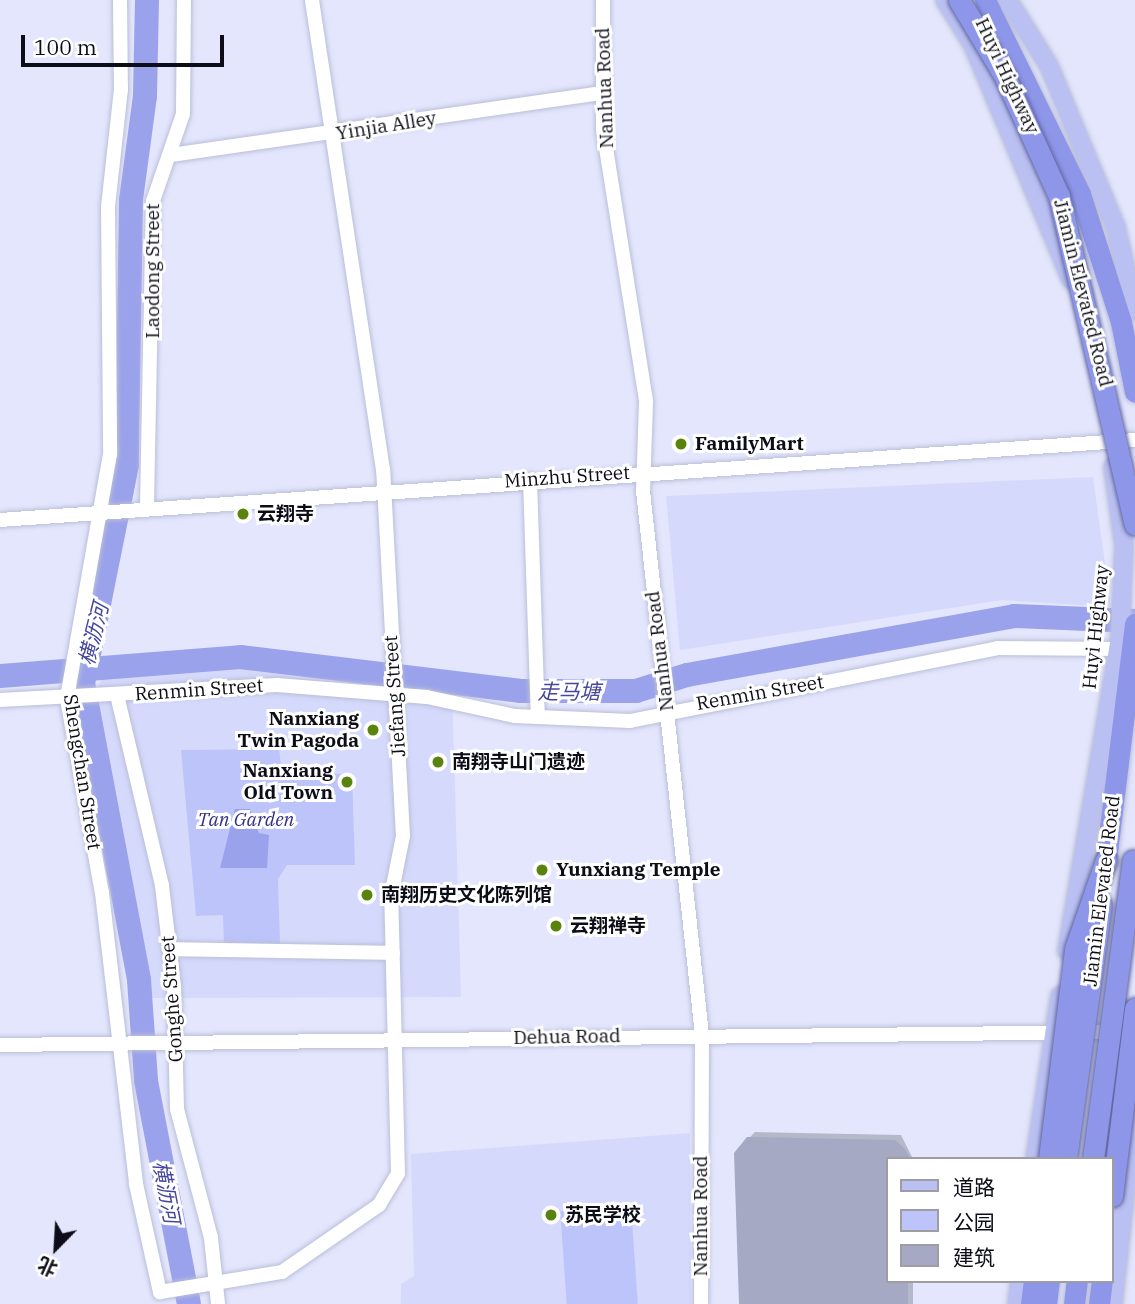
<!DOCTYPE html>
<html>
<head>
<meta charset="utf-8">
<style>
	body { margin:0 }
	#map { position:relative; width:1135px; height:1304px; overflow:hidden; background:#e3e6fc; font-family:"IBM Plex Serif","Noto Sans SC",serif }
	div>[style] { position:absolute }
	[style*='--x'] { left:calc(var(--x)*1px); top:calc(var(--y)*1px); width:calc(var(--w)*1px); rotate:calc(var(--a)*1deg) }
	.built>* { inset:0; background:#d5dafc }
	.green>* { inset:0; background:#bdc4fa; transform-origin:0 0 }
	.water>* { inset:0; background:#9aa2eb }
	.shadow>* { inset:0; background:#0003 }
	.river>* { height:24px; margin:-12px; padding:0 12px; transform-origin:12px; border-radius:12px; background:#9aa2eb }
	.building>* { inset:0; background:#a6a9c4 }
	.roads { filter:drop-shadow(0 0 2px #babed9) drop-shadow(0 0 2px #babed9) }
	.minor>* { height:14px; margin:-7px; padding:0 7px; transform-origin:7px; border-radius:7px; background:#fff }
	.major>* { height:18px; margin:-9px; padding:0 9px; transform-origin:9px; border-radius:9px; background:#bbc0f2 }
	.highway>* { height:21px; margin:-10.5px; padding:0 10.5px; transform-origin:10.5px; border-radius:10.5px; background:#8e96ea }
	.bridges { filter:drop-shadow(0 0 2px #6066a0) drop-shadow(0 0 2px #6066a0) }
	.highway-bridge>* { height:21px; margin:-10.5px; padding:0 10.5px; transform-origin:10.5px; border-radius:10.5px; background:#8e96ea }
	.dots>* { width:19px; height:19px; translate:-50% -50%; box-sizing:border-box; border:4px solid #fff; border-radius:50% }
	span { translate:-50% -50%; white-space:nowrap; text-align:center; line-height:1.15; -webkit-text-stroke:6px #fff; paint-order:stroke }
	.street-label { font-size:19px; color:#0c0d16 }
	.poi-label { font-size:19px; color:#0c0d16; font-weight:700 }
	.left { translate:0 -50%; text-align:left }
	.right { translate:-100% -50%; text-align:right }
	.park-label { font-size:19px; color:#353286; font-style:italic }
	.water-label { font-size:21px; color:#46479d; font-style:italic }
	.legend { position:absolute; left:886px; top:1157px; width:228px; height:126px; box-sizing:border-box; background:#fff; border:2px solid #9e9ea2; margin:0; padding:9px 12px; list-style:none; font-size:21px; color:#0c0d16 }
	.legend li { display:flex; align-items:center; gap:14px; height:35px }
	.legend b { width:35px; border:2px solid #9e9ea2 }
	.north { position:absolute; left:21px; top:1213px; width:70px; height:70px; -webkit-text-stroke:5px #fff; paint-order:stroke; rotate:204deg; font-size:19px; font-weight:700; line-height:28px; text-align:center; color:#0c0d16 }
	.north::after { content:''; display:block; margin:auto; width:24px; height:32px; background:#0c0d16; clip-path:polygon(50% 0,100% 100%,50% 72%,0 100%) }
	.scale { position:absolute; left:21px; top:35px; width:203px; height:32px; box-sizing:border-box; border:4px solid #0c0d16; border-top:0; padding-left:9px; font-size:21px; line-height:24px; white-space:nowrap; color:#0c0d16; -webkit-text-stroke:5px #fff; paint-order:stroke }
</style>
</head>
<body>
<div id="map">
	<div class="built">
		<div style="clip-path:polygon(1093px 477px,1111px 607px,1002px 600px,680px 650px,666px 496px)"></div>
		<div style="clip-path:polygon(163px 652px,452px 688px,461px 997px,150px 998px,93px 704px,103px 674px)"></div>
		<div style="clip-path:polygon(690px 1133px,691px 1304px,401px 1304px,401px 1284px,414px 1276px,411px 1154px)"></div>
	</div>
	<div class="green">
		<div style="clip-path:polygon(279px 749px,282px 773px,352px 774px,355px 865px,287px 865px,278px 879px,280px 944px,224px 944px,223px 915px,196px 916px,181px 750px)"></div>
		<div style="left:631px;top:1206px;width:98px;height:71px;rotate:86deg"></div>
	</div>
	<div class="water">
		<div style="clip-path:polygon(235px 809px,250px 809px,259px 833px,269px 835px,267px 868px,220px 868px)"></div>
	</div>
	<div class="shadow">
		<div style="clip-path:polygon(755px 1132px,901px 1135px,913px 1159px,888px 1159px,888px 1281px,913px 1281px,913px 1304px,740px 1304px,735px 1153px)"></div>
	</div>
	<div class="river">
		<div style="--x:147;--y:0;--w:96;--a:91.2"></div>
		<div style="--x:145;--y:96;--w:105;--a:97.7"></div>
		<div style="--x:131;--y:200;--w:265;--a:90.9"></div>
		<div style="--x:127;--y:465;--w:222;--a:101.4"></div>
		<div style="--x:83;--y:683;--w:302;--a:79.3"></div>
		<div style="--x:139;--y:980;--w:101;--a:86"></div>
		<div style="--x:146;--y:1081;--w:227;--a:79.1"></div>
		<div style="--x:0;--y:676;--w:241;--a:-4.5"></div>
		<div style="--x:240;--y:657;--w:283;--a:6.9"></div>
		<div style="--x:521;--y:691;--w:115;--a:0"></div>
		<div style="--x:636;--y:691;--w:53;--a:-17.4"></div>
		<div style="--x:687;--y:675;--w:332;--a:-10.2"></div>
		<div style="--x:1014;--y:616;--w:121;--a:2.4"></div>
	</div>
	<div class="building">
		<div style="clip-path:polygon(747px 1137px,895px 1140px,904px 1148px,911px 1159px,888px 1159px,888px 1281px,908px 1281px,908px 1304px,739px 1304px,734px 1153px)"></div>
	</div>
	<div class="roads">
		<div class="minor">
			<div style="--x:120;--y:0;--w:89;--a:89.4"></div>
			<div style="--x:121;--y:89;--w:119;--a:96.3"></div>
			<div style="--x:108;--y:207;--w:247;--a:89.5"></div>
			<div style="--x:110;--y:454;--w:249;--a:100"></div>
			<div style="--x:67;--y:699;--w:197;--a:79.8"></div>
			<div style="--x:102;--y:893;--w:293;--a:83.3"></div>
			<div style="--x:136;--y:1184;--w:111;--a:77.5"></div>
			<div style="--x:160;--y:1292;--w:124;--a:-9.3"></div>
			<div style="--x:282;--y:1272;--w:118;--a:-34.6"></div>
			<div style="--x:379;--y:1205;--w:37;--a:-59"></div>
			<div style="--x:398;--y:1173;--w:277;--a:-91.4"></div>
			<div style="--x:391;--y:896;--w:61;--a:-78.7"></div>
			<div style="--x:403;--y:836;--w:367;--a:-93.1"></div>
			<div style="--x:383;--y:470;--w:475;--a:-98.6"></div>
			<div style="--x:603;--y:0;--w:129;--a:90"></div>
			<div style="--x:603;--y:129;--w:276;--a:81"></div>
			<div style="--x:646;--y:402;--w:89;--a:91.9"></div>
			<div style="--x:643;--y:491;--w:547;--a:83.81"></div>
			<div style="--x:702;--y:1035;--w:269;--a:90.2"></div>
			<div style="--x:171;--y:155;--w:434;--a:-8.2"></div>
			<div style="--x:530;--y:480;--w:237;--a:88.1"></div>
			<div style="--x:147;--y:506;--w:305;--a:-88.9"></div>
			<div style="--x:153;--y:201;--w:92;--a:-71"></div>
			<div style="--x:183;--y:114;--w:114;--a:-89.5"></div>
			<div style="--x:0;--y:520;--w:1138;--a:-4.03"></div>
			<div style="--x:117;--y:695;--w:196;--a:76.7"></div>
			<div style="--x:162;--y:886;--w:101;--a:83.2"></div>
			<div style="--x:174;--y:986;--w:123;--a:88.6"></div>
			<div style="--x:177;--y:1109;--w:133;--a:75.2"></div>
			<div style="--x:211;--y:1238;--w:66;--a:83.9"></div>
			<div style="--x:0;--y:700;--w:277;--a:-3.1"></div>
			<div style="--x:277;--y:685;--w:150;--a:4.6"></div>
			<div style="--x:427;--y:697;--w:90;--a:12.2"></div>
			<div style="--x:515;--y:716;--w:115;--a:2.5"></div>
			<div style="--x:630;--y:721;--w:374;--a:-11.2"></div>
			<div style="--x:997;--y:648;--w:122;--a:0.5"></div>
			<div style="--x:170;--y:949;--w:223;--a:1"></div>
			<div style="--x:0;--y:1045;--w:1118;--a:-0.67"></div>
		</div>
		<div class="major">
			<div style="--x:945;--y:0;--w:53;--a:58.1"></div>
			<div style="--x:973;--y:45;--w:254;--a:67.3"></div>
			<div style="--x:1008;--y:0;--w:78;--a:58.2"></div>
			<div style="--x:1049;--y:66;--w:174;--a:67.4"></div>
			<div style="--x:1116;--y:227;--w:85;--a:77.1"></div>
			<div style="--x:1067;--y:951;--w:318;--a:-80.4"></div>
			<div style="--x:1120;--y:637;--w:92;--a:-87.5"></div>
			<div style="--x:1124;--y:545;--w:79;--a:-98"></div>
			<div style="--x:1035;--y:1159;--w:165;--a:-81.3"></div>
			<div style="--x:1017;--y:1304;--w:23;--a:-83"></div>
			<div style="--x:1113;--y:1304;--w:200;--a:-83.7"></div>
		</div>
		<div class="highway">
			<div style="--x:985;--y:0;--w:216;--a:63.9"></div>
			<div style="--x:1080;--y:194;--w:134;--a:72.2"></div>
			<div style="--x:1121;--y:322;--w:71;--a:78.7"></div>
			<div style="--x:1106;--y:860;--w:238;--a:-83"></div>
			<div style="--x:1031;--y:1304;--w:23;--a:-83"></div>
			<div style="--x:1046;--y:1304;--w:23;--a:-83"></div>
			<div style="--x:1074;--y:1304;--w:23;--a:-83"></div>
			<div style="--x:1099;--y:1304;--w:23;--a:-83"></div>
		</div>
	</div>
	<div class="bridges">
		<div class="highway-bridge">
			<div style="--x:959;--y:0;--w:90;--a:59.1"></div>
			<div style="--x:1005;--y:77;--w:131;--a:65.6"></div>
			<div style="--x:1059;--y:196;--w:337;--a:77"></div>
			<div style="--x:1049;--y:1159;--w:212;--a:-82.9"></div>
			<div style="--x:1075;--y:949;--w:94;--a:-70.8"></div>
			<div style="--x:1066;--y:1159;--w:257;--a:-82.2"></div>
			<div style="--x:1093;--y:1159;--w:301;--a:-82.4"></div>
			<div style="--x:1112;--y:1196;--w:189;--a:-83"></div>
		</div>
	</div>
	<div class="dots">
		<div style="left:681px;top:444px;background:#59830c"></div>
		<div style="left:243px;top:514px;background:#59830c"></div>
		<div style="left:373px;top:730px;background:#59830c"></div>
		<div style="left:438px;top:762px;background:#59830c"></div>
		<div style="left:347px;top:782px;background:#59830c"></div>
		<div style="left:542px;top:870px;background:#59830c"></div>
		<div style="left:367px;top:895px;background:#59830c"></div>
		<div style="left:556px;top:926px;background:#59830c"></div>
		<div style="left:551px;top:1215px;background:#59830c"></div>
	</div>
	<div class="street-label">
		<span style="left:1007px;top:76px;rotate:65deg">Huyi Highway</span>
		<span style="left:605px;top:88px;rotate:-92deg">Nanhua Road</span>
		<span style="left:386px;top:126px;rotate:-9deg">Yinjia Alley</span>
		<span style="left:153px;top:271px;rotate:-90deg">Laodong Street</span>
		<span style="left:1083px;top:293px;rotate:76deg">Jiamin Elevated Road</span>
		<span style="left:567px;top:477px;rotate:-4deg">Minzhu Street</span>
		<span style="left:1096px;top:627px;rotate:-84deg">Huyi Highway</span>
		<span style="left:660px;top:651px;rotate:-97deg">Nanhua Road</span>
		<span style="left:199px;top:690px;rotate:-4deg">Renmin Street</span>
		<span style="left:760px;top:693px;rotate:-10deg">Renmin Street</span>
		<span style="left:395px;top:696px;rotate:-94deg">Jiefang Street</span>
		<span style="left:82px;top:772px;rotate:81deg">Shengchan Street</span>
		<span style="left:1102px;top:891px;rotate:-83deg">Jiamin Elevated Road</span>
		<span style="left:172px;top:999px;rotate:-94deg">Gonghe Street</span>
		<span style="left:567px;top:1037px;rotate:-1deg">Dehua Road</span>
		<span style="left:701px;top:1216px;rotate:-90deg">Nanhua Road</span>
	</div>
	<div class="poi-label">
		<span class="left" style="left:695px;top:444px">FamilyMart</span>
		<span class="left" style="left:257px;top:514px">云翔寺</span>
		<span class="right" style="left:359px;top:730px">Nanxiang<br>Twin Pagoda</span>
		<span class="left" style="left:452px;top:762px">南翔寺山门遗迹</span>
		<span class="right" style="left:333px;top:782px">Nanxiang<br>Old Town</span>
		<span class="left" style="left:556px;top:870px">Yunxiang Temple</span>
		<span class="left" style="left:381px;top:895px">南翔历史文化陈列馆</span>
		<span class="left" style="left:570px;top:926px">云翔禅寺</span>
		<span class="left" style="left:565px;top:1215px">苏民学校</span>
	</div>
	<div class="park-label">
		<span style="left:246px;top:820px">Tan Garden</span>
	</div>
	<div class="water-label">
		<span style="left:93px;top:634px;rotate:-76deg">横沥河</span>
		<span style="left:569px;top:691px">走马塘</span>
		<span style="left:167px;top:1192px;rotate:79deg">横沥河</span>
	</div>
	<ul class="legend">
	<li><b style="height:9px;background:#bbc0f2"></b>道路</li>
	<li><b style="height:19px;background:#bdc4fa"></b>公园</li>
	<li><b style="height:19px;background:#a6a9c4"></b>建筑</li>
	</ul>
	<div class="north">北</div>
	<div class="scale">100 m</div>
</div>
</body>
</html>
